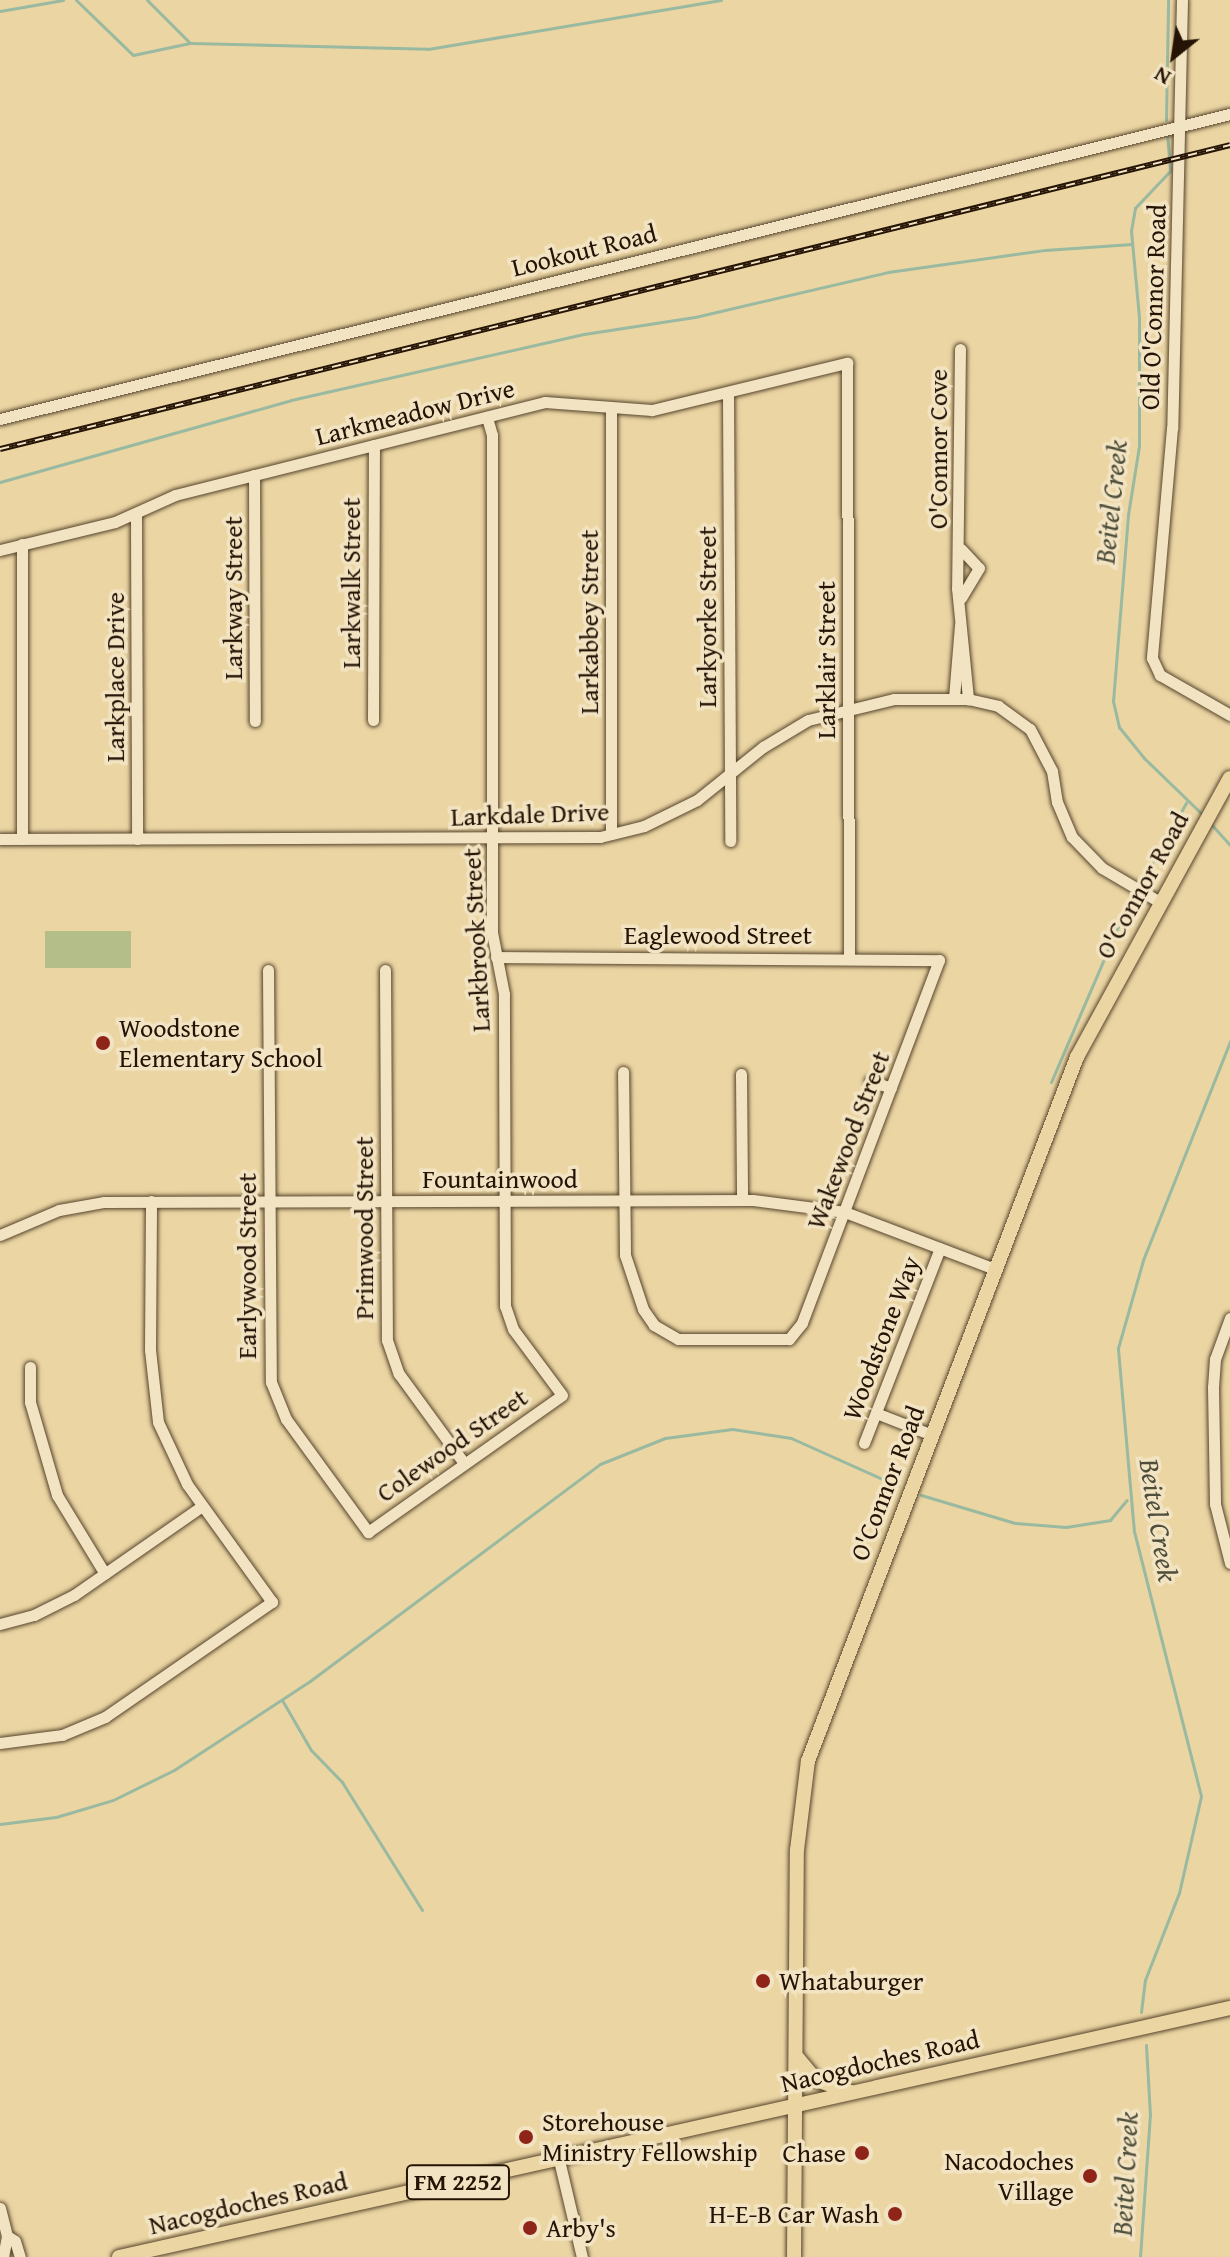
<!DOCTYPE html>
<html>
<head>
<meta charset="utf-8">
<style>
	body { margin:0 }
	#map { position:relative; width:1230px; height:2257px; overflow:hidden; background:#ebd5a3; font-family:"Gentium Book Plus",serif }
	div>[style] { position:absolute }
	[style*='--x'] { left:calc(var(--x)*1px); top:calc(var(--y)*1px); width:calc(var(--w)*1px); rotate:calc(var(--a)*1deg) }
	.green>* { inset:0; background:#b4be88; transform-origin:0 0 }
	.stream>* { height:3px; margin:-1.5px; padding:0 1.5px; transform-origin:1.5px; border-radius:1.5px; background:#99b9a0 }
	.roads { filter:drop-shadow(0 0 2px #56442c) drop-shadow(0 0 2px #56442c) }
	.minor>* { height:11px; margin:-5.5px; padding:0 5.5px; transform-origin:5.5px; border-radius:5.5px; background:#f2e4c3 }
	.major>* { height:14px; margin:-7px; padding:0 7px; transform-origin:7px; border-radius:7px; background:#ebd5a3 }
	.rail>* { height:6px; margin-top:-3px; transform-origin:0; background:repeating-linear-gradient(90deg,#f2e4c3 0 9px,#251405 0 18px); box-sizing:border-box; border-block:2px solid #251405 }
	.dots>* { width:22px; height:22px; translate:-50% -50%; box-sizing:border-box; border:4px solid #f2e4c3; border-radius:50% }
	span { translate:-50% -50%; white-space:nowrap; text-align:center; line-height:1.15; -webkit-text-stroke:7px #f2e4c3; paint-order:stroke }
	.shield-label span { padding:2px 6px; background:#f2e4c3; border:2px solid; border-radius:6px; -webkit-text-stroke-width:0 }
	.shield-label { font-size:24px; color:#251405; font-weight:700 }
	.street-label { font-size:26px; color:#251405 }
	.poi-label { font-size:26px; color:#251405 }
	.left { translate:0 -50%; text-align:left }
	.right { translate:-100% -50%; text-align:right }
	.water-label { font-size:28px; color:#4e4e3b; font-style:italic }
	.north { position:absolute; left:1134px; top:16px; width:80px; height:80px; -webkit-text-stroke:6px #f2e4c3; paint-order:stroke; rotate:210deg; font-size:22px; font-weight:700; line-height:32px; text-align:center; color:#251405 }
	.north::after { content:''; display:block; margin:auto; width:28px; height:36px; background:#251405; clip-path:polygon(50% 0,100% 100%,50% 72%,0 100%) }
</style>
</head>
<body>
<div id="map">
	<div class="green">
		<div style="left:45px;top:931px;width:86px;height:37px"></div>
	</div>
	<div class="stream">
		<div style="--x:76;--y:0;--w:79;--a:44"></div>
		<div style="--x:133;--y:55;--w:58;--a:-11.9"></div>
		<div style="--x:190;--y:43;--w:238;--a:1.4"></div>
		<div style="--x:428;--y:49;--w:297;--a:-9.5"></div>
		<div style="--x:147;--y:0;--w:59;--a:45"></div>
		<div style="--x:0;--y:11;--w:64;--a:-9.9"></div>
		<div style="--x:1166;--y:120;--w:120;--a:-89"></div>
		<div style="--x:1167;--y:134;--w:37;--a:85"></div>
		<div style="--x:1170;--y:171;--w:51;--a:133.4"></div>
		<div style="--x:1135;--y:208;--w:23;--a:100"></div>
		<div style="--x:1131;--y:231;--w:86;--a:84.7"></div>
		<div style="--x:1139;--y:317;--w:129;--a:90"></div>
		<div style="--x:1139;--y:446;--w:70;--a:99.1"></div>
		<div style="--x:1128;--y:515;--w:187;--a:94.6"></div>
		<div style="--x:1113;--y:701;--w:27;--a:77"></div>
		<div style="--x:1119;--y:727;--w:40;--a:51"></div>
		<div style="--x:1144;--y:758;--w:82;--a:44"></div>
		<div style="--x:0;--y:482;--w:302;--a:-15.7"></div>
		<div style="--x:291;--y:400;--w:300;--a:-12.7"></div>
		<div style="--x:584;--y:334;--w:112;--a:-8.7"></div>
		<div style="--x:695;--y:317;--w:198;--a:-13.1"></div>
		<div style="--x:888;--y:272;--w:159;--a:-8"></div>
		<div style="--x:1045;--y:250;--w:87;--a:-3.9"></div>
		<div style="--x:1211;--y:824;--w:28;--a:48"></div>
		<div style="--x:1146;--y:873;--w:81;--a:-60.3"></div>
		<div style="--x:1051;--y:1082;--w:197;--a:-66.7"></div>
		<div style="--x:921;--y:1495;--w:98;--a:16.6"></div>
		<div style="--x:1015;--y:1523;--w:51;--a:4.5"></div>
		<div style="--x:1066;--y:1527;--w:45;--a:-9"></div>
		<div style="--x:1110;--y:1520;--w:26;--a:-50"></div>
		<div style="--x:282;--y:1700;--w:58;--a:59.9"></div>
		<div style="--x:311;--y:1750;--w:45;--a:45.9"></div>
		<div style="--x:342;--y:1782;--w:151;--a:58"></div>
		<div style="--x:0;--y:1824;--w:56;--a:-7.1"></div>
		<div style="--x:56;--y:1817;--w:59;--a:-16.6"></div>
		<div style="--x:113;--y:1800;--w:68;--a:-26.2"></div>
		<div style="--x:174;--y:1770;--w:163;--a:-33.2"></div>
		<div style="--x:310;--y:1681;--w:362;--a:-36.8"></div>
		<div style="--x:600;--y:1464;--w:70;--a:-21.8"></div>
		<div style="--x:665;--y:1438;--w:68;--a:-7.7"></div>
		<div style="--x:732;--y:1429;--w:60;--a:8.7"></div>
		<div style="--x:791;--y:1438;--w:117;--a:24.2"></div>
		<div style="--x:1141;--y:2012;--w:32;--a:-83"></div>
		<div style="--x:1145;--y:1980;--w:93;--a:-68.7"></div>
		<div style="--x:1179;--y:1893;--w:99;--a:-77.2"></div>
		<div style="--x:1201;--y:1796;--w:272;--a:-104.2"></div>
		<div style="--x:1134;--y:1532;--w:185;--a:-95"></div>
		<div style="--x:1118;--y:1348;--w:91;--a:-74.1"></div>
		<div style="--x:1143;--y:1260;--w:236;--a:-68.3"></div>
		<div style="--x:1140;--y:2257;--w:142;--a:-86"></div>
		<div style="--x:1150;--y:2115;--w:70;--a:-93.3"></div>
	</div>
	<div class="roads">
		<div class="minor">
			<div style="--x:1182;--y:0;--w:428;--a:91.3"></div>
			<div style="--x:1172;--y:428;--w:231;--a:95"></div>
			<div style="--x:1152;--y:658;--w:19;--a:65"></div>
			<div style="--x:1160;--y:675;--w:81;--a:29.7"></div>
			<div style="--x:960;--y:349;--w:239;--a:90.7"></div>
			<div style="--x:957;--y:588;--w:112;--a:84.3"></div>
			<div style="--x:728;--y:393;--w:448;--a:89.7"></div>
			<div style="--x:611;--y:409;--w:425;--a:90"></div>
			<div style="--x:0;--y:419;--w:1267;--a:-13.93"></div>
			<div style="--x:254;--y:475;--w:246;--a:89.8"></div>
			<div style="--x:136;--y:515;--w:324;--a:89.8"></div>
			<div style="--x:22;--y:544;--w:295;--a:90"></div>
			<div style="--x:961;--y:549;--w:26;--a:47"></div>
			<div style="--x:979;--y:568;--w:35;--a:121"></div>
			<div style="--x:0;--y:550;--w:118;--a:-13.7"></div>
			<div style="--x:115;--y:522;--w:66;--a:-24.2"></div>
			<div style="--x:175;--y:495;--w:382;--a:-14.1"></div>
			<div style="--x:545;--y:402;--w:107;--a:4.3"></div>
			<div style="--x:652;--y:410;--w:201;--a:-13.6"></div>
			<div style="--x:847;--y:363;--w:594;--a:89.81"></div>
			<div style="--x:954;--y:698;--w:73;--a:-85.3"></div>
			<div style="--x:373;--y:720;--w:275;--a:-89.8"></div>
			<div style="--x:0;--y:839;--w:600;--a:-0.19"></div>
			<div style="--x:600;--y:837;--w:45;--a:-14"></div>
			<div style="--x:644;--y:826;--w:59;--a:-26.1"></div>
			<div style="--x:697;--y:800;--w:85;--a:-38.8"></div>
			<div style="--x:763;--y:747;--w:52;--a:-31"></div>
			<div style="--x:808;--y:720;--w:89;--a:-13.7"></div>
			<div style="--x:894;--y:699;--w:74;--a:0"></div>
			<div style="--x:968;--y:699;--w:31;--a:13"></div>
			<div style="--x:998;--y:706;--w:39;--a:36"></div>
			<div style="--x:1030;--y:729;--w:47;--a:62.4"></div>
			<div style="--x:1052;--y:771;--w:31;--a:81"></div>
			<div style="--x:1057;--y:802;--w:38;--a:67"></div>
			<div style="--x:1072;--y:837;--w:43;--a:45.9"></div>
			<div style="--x:1102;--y:868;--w:67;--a:30.4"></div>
			<div style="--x:496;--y:957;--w:443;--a:0.4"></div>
			<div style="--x:939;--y:960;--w:388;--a:110.7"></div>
			<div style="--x:802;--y:1323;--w:21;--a:129"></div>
			<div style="--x:789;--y:1339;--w:111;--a:180"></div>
			<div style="--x:678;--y:1339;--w:28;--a:-150"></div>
			<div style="--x:654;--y:1325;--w:19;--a:-125"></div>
			<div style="--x:643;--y:1309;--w:57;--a:-108.4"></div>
			<div style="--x:625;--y:1255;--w:183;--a:-90.6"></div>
			<div style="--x:268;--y:970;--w:412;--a:89.6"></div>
			<div style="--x:271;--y:1382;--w:40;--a:68"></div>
			<div style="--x:286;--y:1419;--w:140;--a:54"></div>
			<div style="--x:368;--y:1532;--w:237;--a:-35.2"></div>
			<div style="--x:562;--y:1395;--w:82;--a:-126.6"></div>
			<div style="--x:513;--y:1329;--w:24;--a:-109"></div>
			<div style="--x:505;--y:1306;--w:312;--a:-90.2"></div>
			<div style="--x:504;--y:994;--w:63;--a:-101"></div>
			<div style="--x:492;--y:932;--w:497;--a:-90"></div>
			<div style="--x:492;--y:435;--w:19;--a:-106"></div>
			<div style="--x:385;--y:970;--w:370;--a:89.7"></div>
			<div style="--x:387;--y:1340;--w:36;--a:71"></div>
			<div style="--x:399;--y:1374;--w:110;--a:53.9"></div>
			<div style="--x:741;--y:1074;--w:126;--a:89.5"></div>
			<div style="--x:870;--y:1081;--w:22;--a:18"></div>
			<div style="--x:0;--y:1235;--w:64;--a:-23"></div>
			<div style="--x:59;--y:1210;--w:46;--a:-10.1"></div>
			<div style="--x:104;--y:1202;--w:649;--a:-0.18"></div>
			<div style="--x:753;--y:1200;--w:93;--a:7.4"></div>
			<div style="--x:845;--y:1212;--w:160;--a:20.8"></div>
			<div style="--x:1230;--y:1318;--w:44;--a:110.1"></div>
			<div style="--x:1215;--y:1359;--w:28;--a:94"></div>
			<div style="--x:1213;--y:1387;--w:117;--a:89"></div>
			<div style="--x:1215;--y:1504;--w:61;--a:75.7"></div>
			<div style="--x:30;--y:1367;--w:35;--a:90"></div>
			<div style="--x:30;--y:1402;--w:97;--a:73.8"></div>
			<div style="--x:57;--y:1495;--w:92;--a:58.7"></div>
			<div style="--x:876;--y:1413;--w:60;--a:21.4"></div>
			<div style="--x:864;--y:1443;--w:209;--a:-68.7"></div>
			<div style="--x:0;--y:1624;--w:35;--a:-15"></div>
			<div style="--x:34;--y:1615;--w:45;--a:-26.6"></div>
			<div style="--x:74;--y:1595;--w:156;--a:-34.8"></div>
			<div style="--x:0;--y:1743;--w:63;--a:-7.4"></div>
			<div style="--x:62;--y:1735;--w:47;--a:-22.7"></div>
			<div style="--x:105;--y:1717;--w:203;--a:-34.6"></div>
			<div style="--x:272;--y:1602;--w:145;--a:-125.8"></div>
			<div style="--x:187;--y:1484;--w:68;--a:-115.1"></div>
			<div style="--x:158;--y:1422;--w:72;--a:-96.3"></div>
			<div style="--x:150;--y:1350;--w:149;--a:-89.6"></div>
			<div style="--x:559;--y:2160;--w:100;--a:76.7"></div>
			<div style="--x:0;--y:2208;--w:29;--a:76"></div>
			<div style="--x:7;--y:2236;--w:9;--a:32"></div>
			<div style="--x:15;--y:2241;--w:17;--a:73"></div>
			<div style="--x:3;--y:2257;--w:21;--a:-79"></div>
		</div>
		<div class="major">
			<div style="--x:796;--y:2056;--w:31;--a:50"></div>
			<div style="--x:816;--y:2080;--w:37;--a:19"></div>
			<div style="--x:119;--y:2257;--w:1139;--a:-12.63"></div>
			<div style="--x:794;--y:2257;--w:407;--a:-89.6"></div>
			<div style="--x:797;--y:1850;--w:90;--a:-83"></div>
			<div style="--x:808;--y:1761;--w:754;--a:-69.09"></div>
			<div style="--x:1077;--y:1057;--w:318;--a:-61.3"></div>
		</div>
	</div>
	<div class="rail">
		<div style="--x:0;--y:449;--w:1267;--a:-13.88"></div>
	</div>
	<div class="dots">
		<div style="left:103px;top:1043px;background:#8f2418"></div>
		<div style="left:763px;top:1981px;background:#8f2418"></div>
		<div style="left:526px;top:2137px;background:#8f2418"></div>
		<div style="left:862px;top:2153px;background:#8f2418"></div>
		<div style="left:1090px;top:2176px;background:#8f2418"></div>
		<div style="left:895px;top:2214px;background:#8f2418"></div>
		<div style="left:530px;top:2228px;background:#8f2418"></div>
	</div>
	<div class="shield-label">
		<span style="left:458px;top:2182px">FM 2252</span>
	</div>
	<div class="street-label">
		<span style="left:584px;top:250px;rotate:-14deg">Lookout Road</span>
		<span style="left:1153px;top:307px;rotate:-88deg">Old O'Connor Road</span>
		<span style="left:415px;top:412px;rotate:-14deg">Larkmeadow Drive</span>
		<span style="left:938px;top:449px;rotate:-90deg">O'Connor Cove</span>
		<span style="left:351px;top:583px;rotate:-90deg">Larkwalk Street</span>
		<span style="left:233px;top:598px;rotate:-90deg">Larkway Street</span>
		<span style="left:707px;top:617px;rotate:-90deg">Larkyorke Street</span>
		<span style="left:589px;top:622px;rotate:-90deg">Larkabbey Street</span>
		<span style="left:826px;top:660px;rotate:-90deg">Larklair Street</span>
		<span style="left:115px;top:677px;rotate:-90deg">Larkplace Drive</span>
		<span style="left:530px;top:814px;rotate:-2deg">Larkdale Drive</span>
		<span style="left:1142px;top:885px;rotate:-61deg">O'Connor Road</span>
		<span style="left:718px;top:935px">Eaglewood Street</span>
		<span style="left:476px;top:940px;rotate:-93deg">Larkbrook Street</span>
		<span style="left:848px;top:1140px;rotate:-69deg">Wakewood Street</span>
		<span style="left:500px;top:1179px">Fountainwood</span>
		<span style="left:364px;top:1228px;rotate:-90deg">Primwood Street</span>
		<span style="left:247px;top:1266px;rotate:-90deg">Earlywood Street</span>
		<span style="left:881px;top:1338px;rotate:-69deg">Woodstone Way</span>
		<span style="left:452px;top:1445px;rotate:-35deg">Colewood Street</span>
		<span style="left:887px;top:1483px;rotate:-69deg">O'Connor Road</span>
		<span style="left:880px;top:2061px;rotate:-13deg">Nacogdoches Road</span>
		<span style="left:248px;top:2203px;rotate:-13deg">Nacogdoches Road</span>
	</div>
	<div class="poi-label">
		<span class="left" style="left:119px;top:1043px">Woodstone<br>Elementary School</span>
		<span class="left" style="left:779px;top:1981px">Whataburger</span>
		<span class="left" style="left:542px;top:2137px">Storehouse<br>Ministry Fellowship</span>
		<span class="right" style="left:846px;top:2153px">Chase</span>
		<span class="right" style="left:1074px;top:2176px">Nacodoches<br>Village</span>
		<span class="right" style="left:879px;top:2214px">H-E-B Car Wash</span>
		<span class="left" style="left:546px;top:2228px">Arby's</span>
	</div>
	<div class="water-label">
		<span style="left:1111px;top:502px;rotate:-84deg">Beitel Creek</span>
		<span style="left:1159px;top:1520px;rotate:81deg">Beitel Creek</span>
		<span style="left:1125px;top:2174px;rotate:-87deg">Beitel Creek</span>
	</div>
	<div class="north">N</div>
</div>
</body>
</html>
